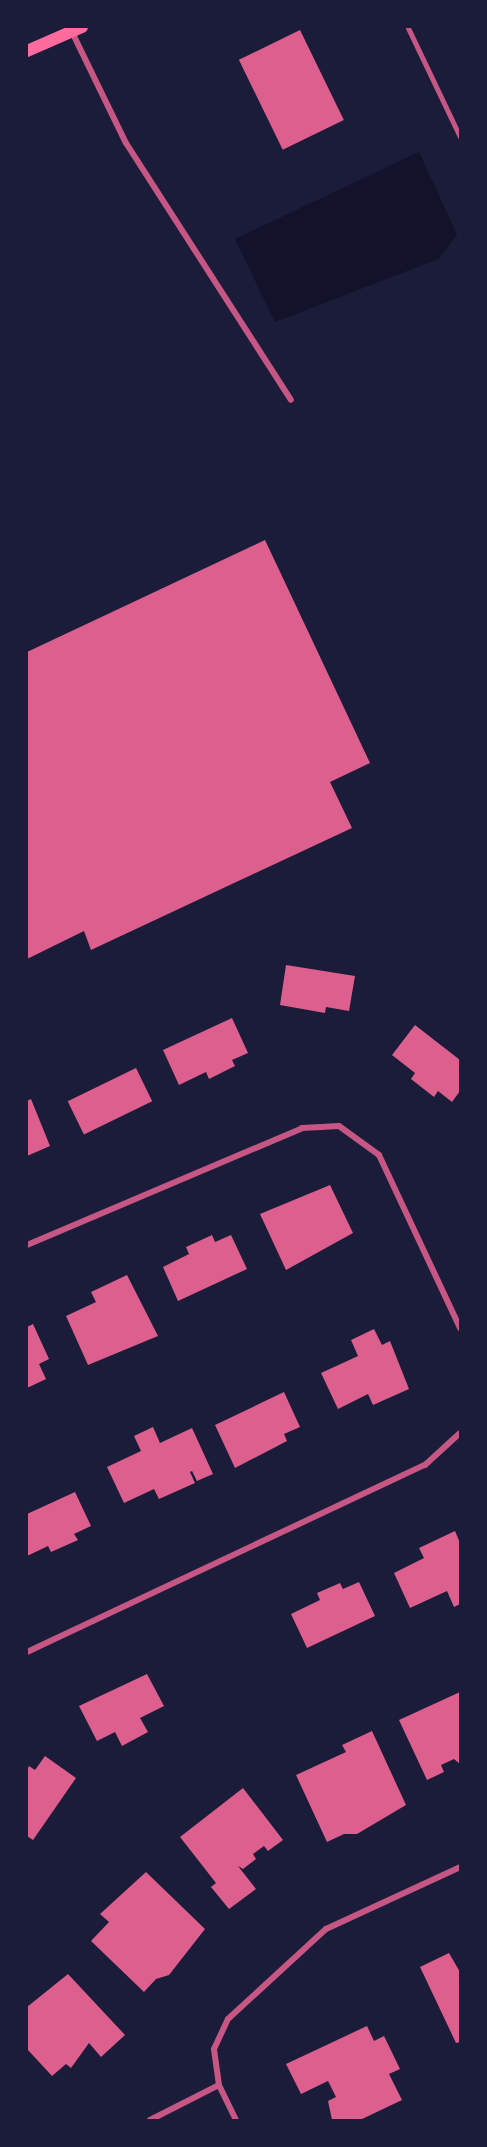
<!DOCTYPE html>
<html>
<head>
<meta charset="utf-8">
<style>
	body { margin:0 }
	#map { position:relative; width:487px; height:2147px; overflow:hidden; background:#1b1b3a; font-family:"Work Sans",sans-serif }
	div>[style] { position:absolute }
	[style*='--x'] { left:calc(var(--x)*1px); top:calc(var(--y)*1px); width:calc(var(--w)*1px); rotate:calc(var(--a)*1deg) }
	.water>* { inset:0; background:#12122b }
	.building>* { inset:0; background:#dd5f8e; transform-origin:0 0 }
	.service>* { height:4.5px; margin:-2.25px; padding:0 2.25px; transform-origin:2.25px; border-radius:2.25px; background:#c65784 }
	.minor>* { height:6px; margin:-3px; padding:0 3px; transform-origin:3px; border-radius:3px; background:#c65784 }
	.secondary>* { height:12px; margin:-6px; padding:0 6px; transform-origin:6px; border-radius:6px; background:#ff6b9d }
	span { translate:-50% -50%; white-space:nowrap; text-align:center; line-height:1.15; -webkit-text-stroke:4.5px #1b1b3a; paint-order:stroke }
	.frame { position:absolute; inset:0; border:28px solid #1b1b3a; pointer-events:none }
</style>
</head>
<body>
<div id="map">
	<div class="water">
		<div style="clip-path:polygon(419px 152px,457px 235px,438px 259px,275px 322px,235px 239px)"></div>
	</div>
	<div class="building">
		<div style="left:300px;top:30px;width:100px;height:68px;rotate:64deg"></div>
		<div style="clip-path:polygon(265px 540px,370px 763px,330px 782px,352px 828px,91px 950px,84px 931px,27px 959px,27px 652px)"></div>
		<div style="clip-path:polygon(286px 965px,355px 976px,349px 1011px,326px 1007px,325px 1013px,280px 1005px)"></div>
		<div style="clip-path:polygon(232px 1018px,248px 1053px,232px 1060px,235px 1066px,209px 1079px,206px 1072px,179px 1085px,163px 1050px)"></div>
		<div style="clip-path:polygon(415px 1025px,460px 1060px,460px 1091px,452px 1102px,438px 1091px,434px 1097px,411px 1079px,415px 1073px,392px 1055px)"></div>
		<div style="left:136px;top:1068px;width:37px;height:76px;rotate:64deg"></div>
		<div style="clip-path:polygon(31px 1099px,50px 1146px,27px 1156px,27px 1101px)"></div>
		<div style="clip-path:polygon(330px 1185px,353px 1233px,286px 1270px,260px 1214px)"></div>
		<div style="clip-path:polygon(212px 1235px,215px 1242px,231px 1235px,247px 1269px,178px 1301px,163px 1267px,189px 1254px,186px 1247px)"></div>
		<div style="clip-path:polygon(127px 1275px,158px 1336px,88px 1365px,66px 1316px,96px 1302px,91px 1292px)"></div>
		<div style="clip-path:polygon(33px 1324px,49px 1359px,39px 1364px,46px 1379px,27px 1388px,27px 1327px)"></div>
		<div style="clip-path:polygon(374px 1329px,382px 1345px,390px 1341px,409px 1389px,373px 1405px,368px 1394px,338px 1409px,321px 1373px,358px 1356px,351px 1340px)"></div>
		<div style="clip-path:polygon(284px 1392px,300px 1427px,284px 1434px,287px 1441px,235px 1468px,215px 1425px)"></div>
		<div style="clip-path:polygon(153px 1427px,160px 1443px,192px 1428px,213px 1474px,197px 1481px,192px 1471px,190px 1472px,195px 1483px,159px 1499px,154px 1489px,124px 1503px,107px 1467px,141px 1451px,134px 1436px)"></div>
		<div style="clip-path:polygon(75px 1492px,91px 1526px,74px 1534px,78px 1540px,51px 1552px,48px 1546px,27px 1556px,27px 1514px)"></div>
		<div style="clip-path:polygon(455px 1531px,460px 1543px,460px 1604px,454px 1607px,447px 1591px,410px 1608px,394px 1573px,424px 1558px,419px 1548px)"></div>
		<div style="clip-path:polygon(359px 1582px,375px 1616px,307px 1648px,291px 1614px,320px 1600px,317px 1593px,340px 1583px,343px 1589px)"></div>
		<div style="clip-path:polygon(147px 1674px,164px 1706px,140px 1718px,148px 1732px,122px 1746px,115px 1732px,97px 1741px,79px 1706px)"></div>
		<div style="clip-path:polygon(460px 1692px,460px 1764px,454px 1759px,441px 1765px,444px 1772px,427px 1780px,399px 1720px)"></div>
		<div style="clip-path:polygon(372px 1731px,406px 1805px,357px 1834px,344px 1834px,327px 1842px,296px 1775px,346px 1752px,342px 1745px)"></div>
		<div style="clip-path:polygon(45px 1756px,76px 1778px,33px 1840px,27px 1836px,27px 1770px,29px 1766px,35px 1770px)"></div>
		<div style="clip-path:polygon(243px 1788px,283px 1840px,268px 1851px,264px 1846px,253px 1854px,256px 1859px,243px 1869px,238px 1866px,256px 1889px,229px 1909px,211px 1887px,216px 1883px,180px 1837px)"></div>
		<div style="clip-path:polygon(146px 1872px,205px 1929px,169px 1975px,156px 1979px,144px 1992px,91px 1941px,109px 1922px,100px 1914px)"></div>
		<div style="clip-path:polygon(449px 1953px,460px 1972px,460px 2042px,456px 2043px,420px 1967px)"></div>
		<div style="clip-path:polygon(68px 1974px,125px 2035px,101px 2057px,89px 2043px,71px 2068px,66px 2064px,52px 2076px,27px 2049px,27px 2007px)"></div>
		<div style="clip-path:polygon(367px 2026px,374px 2041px,384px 2036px,400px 2069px,389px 2074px,402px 2100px,360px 2120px,332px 2120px,328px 2101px,336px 2097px,328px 2081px,301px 2094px,286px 2064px)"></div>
	</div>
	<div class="service">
		<div style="--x:408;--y:27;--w:121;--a:64.5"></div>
	</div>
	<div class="minor">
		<div style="--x:72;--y:32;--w:123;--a:64.1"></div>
		<div style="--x:126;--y:143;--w:305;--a:57.3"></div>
		<div style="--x:27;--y:1245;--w:299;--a:-23"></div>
		<div style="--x:302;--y:1128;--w:37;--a:-3"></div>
		<div style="--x:339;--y:1126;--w:49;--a:35.9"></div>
		<div style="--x:379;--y:1155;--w:191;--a:64.9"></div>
		<div style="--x:27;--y:1652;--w:440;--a:-25.2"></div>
		<div style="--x:425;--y:1465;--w:47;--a:-42.4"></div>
		<div style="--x:150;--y:2120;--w:77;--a:-26.9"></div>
		<div style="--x:236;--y:2120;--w:39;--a:-116"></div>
		<div style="--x:219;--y:2085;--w:36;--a:-98"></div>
		<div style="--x:214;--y:2049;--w:33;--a:-65"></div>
		<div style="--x:228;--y:2019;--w:133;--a:-42.6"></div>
		<div style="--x:326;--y:1929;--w:148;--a:-24.8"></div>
	</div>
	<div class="secondary">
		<div style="--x:27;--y:51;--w:60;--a:-23.6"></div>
	</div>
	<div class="frame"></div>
</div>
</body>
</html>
